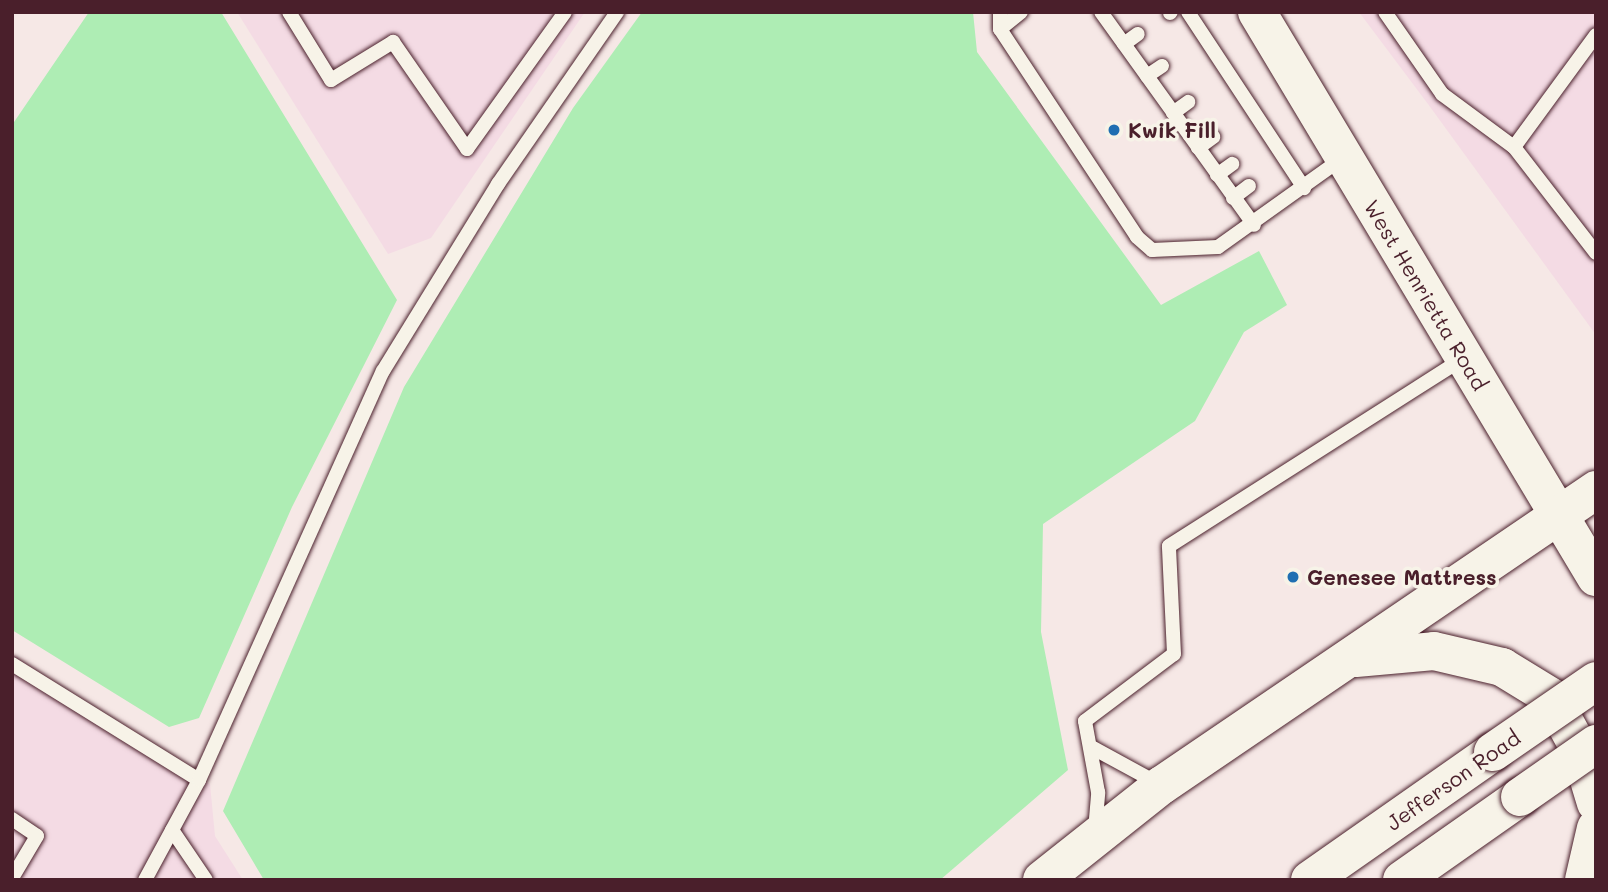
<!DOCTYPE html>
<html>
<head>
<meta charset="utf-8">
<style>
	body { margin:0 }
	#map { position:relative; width:1608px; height:892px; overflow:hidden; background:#f6e8e6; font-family:Mali,sans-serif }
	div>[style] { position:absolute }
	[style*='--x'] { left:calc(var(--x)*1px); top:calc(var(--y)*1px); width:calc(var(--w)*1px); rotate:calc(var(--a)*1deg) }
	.built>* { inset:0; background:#f4dbe4 }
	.green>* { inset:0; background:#aeedb4 }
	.roads { filter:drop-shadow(0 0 2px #4a1f2b) drop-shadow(0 0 2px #4a1f2b) }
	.service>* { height:14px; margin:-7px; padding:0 7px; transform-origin:7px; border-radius:7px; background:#f7f3e8 }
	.primary>* { height:38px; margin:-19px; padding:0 19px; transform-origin:19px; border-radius:19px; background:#f7f3e8 }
	.bridges { filter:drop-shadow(0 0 2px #4a1f2b) drop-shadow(0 0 2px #4a1f2b) }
	.primary-bridge>* { height:38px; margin:-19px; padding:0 19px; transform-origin:19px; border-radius:19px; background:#f7f3e8 }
	.dots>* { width:19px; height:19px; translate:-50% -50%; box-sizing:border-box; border:4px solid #f7f3e8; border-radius:50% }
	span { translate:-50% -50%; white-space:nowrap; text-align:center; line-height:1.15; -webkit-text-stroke:7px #f7f3e8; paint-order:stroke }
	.poi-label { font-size:21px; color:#4a1f2b; font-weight:700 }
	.left { translate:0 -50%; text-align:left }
	.street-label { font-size:21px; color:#4a1f2b }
	.frame { position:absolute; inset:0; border:14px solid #4a1f2b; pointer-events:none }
</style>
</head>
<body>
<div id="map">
	<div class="built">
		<div style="clip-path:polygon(237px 12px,585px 12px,431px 238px,388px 254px)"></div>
		<div style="clip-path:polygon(1359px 12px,1596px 12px,1596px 335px,1428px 104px)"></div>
		<div style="clip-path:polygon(12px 654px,210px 784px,215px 836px,243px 880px,12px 880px)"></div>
	</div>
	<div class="green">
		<div style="clip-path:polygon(89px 12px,221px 12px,397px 300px,292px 507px,199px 718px,169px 727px,12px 630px,12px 125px)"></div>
		<div style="clip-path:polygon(642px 12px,973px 12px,977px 52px,1161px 305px,1259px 251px,1287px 305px,1244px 332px,1195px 421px,1043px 524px,1041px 632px,1068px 770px,940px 880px,264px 880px,223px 811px,404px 387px,573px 108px)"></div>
	</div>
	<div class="roads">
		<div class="service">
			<div style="--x:289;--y:12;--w:80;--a:58.3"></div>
			<div style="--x:331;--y:80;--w:73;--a:-31.5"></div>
			<div style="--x:393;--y:42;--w:130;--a:55.3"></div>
			<div style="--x:467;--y:149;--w:168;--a:-54.4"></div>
			<div style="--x:1000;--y:12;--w:17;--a:90"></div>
			<div style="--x:1000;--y:29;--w:249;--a:56.6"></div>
			<div style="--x:1137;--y:237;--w:20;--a:41"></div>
			<div style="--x:1152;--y:250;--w:66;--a:-2.6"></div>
			<div style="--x:1218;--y:247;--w:153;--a:-35.5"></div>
			<div style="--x:1101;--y:12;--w:262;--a:54.3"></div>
			<div style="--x:1188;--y:12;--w:211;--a:56.6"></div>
			<div style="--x:1385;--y:12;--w:100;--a:55.2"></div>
			<div style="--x:1442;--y:94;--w:89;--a:36.4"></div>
			<div style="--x:1514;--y:147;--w:134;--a:52.3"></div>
			<div style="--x:1170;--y:13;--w:1;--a:-45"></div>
			<div style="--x:1000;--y:29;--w:27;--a:-39"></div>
			<div style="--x:1124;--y:44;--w:17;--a:-36"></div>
			<div style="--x:1147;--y:76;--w:18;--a:-34"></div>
			<div style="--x:1173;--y:113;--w:19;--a:-36"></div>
			<div style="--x:1514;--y:147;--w:139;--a:-53.8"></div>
			<div style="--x:1198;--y:148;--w:19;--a:-36"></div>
			<div style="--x:1217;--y:175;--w:19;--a:-36"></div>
			<div style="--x:1233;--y:198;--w:20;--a:-37"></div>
			<div style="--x:12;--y:664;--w:220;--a:31.8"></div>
			<div style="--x:1093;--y:748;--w:75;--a:28.6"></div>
			<div style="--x:12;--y:819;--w:30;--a:34"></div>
			<div style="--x:37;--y:836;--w:49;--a:120.8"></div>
			<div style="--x:172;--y:830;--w:60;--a:55.8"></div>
			<div style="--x:1095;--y:830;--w:38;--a:-85"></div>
			<div style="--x:1098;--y:792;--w:72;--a:-100.4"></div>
			<div style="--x:1085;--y:721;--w:111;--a:-37"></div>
			<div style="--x:1174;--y:654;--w:108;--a:-92.7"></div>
			<div style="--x:1169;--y:546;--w:348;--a:-32.5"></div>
			<div style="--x:145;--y:880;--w:114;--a:-61.6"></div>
			<div style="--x:199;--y:780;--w:448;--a:-65.8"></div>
			<div style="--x:383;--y:371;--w:220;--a:-58.4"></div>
			<div style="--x:498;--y:184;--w:209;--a:-55.3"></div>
		</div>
		<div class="primary">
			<div style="--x:1257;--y:12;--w:659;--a:59.04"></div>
			<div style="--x:1356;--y:658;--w:78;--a:-5.1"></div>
			<div style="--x:1434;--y:651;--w:70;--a:13.2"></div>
			<div style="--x:1502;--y:667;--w:57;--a:31.5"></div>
			<div style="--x:1551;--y:697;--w:60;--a:61.3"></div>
			<div style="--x:1580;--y:750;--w:55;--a:73.2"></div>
			<div style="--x:1042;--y:880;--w:153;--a:-38.4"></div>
			<div style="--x:1162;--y:785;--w:525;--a:-34.2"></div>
			<div style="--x:1310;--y:880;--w:223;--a:-35"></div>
			<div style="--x:1402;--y:880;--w:144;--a:-35.1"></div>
			<div style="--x:1584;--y:880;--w:53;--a:-77"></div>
		</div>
	</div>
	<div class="bridges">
		<div class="primary-bridge">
			<div style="--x:1493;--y:752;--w:125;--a:-34.6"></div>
			<div style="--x:1520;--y:797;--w:93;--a:-34.9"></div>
		</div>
	</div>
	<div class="dots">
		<div style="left:1114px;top:130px;background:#1f6fb2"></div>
		<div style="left:1293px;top:577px;background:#1f6fb2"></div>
	</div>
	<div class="poi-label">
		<span class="left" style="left:1128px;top:130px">Kwik Fill</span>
		<span class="left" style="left:1307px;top:577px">Genesee Mattress</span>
	</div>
	<div class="street-label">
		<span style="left:1426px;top:295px;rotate:59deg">West Henrietta Road</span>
		<span style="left:1453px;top:780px;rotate:-35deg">Jefferson Road</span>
	</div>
	<div class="frame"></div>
</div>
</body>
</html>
